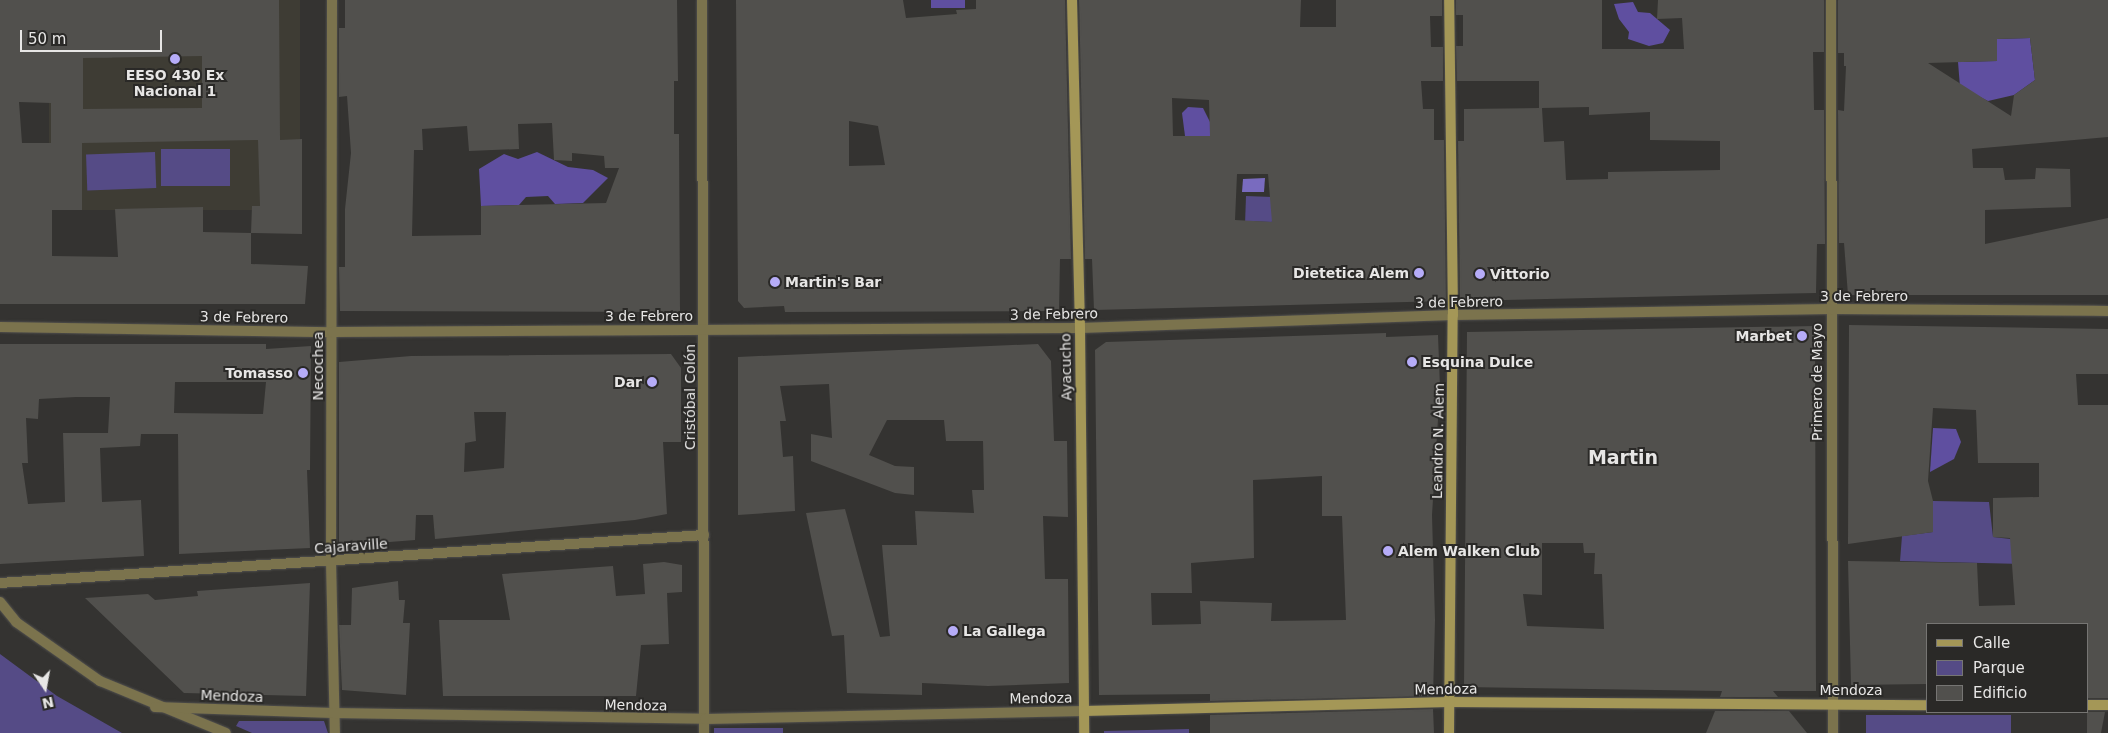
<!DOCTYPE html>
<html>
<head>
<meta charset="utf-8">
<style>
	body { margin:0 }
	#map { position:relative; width:2108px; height:733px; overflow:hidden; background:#343331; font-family:"DejaVu Sans",sans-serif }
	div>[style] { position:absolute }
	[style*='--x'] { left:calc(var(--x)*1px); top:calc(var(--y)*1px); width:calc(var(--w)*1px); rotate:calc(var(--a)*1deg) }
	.built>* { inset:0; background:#3e3c34; transform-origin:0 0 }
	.green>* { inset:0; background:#554b86; transform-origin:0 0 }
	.forest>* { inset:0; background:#5f4fa0; transform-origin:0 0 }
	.water>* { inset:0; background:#796bbf }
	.building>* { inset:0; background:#51504d }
	.roads { filter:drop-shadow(0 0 1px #51504e) drop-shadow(0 0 1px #51504e) }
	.minor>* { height:10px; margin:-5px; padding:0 5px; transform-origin:5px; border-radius:5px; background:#7b734d }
	.secondary>* { height:10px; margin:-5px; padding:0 5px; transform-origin:5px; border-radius:5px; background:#a49757 }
	.dots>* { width:14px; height:14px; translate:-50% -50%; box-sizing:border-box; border:2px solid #2a2927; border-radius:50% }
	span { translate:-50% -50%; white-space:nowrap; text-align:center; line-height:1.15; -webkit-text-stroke:4px #2a2927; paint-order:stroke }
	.poi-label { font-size:14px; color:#e7e6e5; font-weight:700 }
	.right { translate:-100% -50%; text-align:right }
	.left { translate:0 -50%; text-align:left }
	.street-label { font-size:14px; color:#e7e6e5 }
	.district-label { font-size:19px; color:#e7e6e5; font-weight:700 }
	.legend { position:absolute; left:1926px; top:623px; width:162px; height:90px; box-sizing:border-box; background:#2a2927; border:1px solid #767573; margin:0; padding:6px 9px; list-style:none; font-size:15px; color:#e7e6e5 }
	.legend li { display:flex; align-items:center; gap:10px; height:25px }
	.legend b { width:25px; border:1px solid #767573 }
	.north { position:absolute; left:20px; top:663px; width:50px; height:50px; -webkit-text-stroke:4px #2a2927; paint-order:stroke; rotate:168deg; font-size:14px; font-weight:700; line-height:20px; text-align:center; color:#e7e6e5 }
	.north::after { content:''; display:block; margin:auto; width:18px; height:22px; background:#e7e6e5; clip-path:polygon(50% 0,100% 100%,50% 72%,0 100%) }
	.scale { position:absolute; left:20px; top:30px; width:142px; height:22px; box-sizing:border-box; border:2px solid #e7e6e5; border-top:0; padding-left:6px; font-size:15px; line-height:18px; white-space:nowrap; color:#e7e6e5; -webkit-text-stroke:4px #2a2927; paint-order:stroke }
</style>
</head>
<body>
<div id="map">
	<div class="built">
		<div style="left:49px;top:0;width:251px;height:210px"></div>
	</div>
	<div class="green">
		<div style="left:230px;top:149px;width:37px;height:69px;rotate:90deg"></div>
		<div style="left:155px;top:152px;width:36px;height:69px;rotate:88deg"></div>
		<div style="left:1246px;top:196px;width:98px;height:25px;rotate:2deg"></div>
		<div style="clip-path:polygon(1933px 501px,1989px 502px,1993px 537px,2019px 540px,2023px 564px,1900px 561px,1902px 536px,1933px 532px)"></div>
		<div style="clip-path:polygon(0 654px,57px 696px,122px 733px,0 733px)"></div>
		<div style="left:1866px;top:715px;width:145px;height:18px"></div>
		<div style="clip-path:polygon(239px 721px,324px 721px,328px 733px,252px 733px,236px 726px)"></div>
		<div style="left:714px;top:728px;width:69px;height:5px"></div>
		<div style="clip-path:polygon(1189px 729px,1189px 733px,1104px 733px,1104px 731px)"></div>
	</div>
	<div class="forest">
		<div style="left:931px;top:0;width:34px;height:8px"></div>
		<div style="clip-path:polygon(1633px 2px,1638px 12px,1650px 13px,1670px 30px,1663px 43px,1649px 46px,1628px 39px,1629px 32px,1619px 19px,1614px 4px)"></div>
		<div style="clip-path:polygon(2030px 38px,2035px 80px,2014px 95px,1988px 101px,1960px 87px,1958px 62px,1997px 61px,1997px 39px)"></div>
		<div style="clip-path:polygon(1188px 107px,1203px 108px,1210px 122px,1210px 136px,1185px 136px,1182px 113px)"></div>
		<div style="clip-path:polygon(537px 152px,568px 167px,593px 170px,608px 178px,583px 203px,555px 204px,548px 196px,526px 197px,519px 205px,481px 206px,479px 169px,504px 154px,518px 159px)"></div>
		<div style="clip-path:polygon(1933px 428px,1956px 429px,1961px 442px,1954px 459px,1930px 472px)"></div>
	</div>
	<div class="water">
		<div style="clip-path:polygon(1265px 178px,1264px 192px,1242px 192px,1243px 179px)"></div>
	</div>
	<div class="building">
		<div style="clip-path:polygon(evenodd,0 0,279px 0,280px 140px,302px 139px,302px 234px,251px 233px,251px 264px,308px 266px,305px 304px,0 304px,0 0,202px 56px,202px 108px,83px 109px,83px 58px,202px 56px,0 0,19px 102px,51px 103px,51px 143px,22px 143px,19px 102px,0 0,258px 140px,260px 206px,252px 206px,251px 233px,203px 232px,203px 207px,115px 209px,118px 257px,52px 256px,52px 210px,82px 210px,82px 143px,258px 140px)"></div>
		<div style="clip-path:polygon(evenodd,345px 0,677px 0,678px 81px,674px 81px,674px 134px,679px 134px,680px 312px,340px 311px,339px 267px,345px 267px,345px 209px,351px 153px,347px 96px,339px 97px,339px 28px,345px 28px,345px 0,552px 123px,554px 160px,572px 161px,572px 153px,604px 156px,605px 168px,619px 168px,606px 203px,481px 206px,481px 235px,412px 236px,414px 150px,423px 150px,422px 129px,467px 126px,469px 151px,519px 149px,518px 124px,552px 123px)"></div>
		<div style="clip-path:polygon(evenodd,736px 0,903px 0,906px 18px,957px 14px,956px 10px,976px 9px,976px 0,1065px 0,1071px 259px,1060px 259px,1059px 311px,785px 312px,784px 306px,744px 308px,738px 301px,736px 0,849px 121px,878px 126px,885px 165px,849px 166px,849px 121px)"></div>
		<div style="clip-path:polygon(evenodd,1079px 0,1301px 0,1300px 27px,1336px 27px,1336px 0,1442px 0,1442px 16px,1430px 16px,1431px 47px,1443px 47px,1443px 81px,1421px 81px,1423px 109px,1434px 109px,1434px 140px,1444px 140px,1446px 301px,1094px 310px,1092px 259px,1085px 259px,1079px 0,1172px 98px,1209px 100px,1210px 136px,1173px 136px,1172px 98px,1079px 0,1237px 174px,1268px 174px,1272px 222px,1235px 220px,1237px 174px)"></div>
		<div style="clip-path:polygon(evenodd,1456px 0,1602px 0,1602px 49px,1684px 49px,1682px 18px,1657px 19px,1658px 0,1824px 0,1824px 52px,1813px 52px,1814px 110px,1824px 110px,1825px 244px,1817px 244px,1816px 293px,1460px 301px,1458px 141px,1464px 141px,1464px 109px,1539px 108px,1539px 81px,1457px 81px,1456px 46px,1463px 46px,1463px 15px,1456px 15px,1456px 0,1589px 107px,1589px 115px,1650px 112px,1650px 140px,1720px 141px,1720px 170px,1608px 172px,1608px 179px,1566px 180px,1564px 141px,1544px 142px,1542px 108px,1589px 107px)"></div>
		<div style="clip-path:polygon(evenodd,1838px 0,2108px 0,2108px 137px,1972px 149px,1973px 168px,2003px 168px,2005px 180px,2035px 179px,2036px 168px,2070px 169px,2071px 207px,1985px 210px,1985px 244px,2108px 218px,2108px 295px,1848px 295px,1844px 243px,1839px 243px,1838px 110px,1844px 111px,1846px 66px,1844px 66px,1844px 53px,1838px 53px,1838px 0,2030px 38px,2035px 80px,2014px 95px,2011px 116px,1928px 63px,1997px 61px,1997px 39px,2030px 38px)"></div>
		<div style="clip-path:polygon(1849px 325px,2108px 329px,2108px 374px,2076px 374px,2078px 405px,2108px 405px,2108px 698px,2087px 698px,2087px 624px,1927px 624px,1927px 684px,1851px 685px,1848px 561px,1977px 563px,1979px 606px,2015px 605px,2010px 538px,1993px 537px,1993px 498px,2039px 497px,2039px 463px,1978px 463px,1976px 410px,1933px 408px,1928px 481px,1933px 501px,1933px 532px,1848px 544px)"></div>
		<div style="clip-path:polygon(evenodd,1815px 326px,1816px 691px,1773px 691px,1778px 697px,1720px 697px,1722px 691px,1464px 687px,1467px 332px,1815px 326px,1542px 543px,1583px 543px,1584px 553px,1595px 553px,1594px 574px,1602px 574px,1604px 629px,1527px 626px,1523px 594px,1542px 595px,1542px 543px)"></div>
		<div style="clip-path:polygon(evenodd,1386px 333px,1386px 337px,1438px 335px,1440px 387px,1432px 515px,1435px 620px,1433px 696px,1210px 701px,1210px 694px,1099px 695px,1095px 350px,1106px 342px,1386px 333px,1322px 476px,1322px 516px,1342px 516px,1346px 620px,1271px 621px,1272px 603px,1200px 601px,1201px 624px,1152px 625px,1151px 593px,1192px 593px,1191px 563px,1254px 558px,1253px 480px,1322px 476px)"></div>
		<div style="clip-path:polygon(evenodd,0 344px,266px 344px,266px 349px,311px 346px,310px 470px,307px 470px,310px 548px,179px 554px,178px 434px,141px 434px,140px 446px,100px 448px,102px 502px,141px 500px,144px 556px,0 564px,0 344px,175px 382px,266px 382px,263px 414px,174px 413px,175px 382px,0 344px,76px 397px,110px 397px,108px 433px,63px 433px,65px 502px,28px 504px,22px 463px,28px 463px,26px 418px,38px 419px,39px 399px,76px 397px)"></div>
		<div style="clip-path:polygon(1038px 344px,1051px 361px,1054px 441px,1067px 441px,1068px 517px,1043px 516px,1045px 579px,1068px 579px,1069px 683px,988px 686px,922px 683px,922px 695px,847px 693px,844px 635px,832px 636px,806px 513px,845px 509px,880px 637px,890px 636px,882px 545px,917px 545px,915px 511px,974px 513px,972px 490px,984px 490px,983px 441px,946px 441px,944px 420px,887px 420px,869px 455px,895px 466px,914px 467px,914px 495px,895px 493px,811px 461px,811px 434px,832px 438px,829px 384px,780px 386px,786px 421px,780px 421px,783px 457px,793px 456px,795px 511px,738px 515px,738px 357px)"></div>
		<div style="clip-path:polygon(evenodd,671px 354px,681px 368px,681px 442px,663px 442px,667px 514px,635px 520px,435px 539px,433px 515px,416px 515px,415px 540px,339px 546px,339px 362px,411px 356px,671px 354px,474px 412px,506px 412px,504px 468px,464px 472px,465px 443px,476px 441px,474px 412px)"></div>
		<div style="clip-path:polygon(664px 562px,682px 565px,682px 592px,667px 593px,669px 644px,641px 645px,636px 696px,443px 696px,439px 620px,510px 620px,502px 574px,613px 566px,616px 596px,645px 594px,643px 564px)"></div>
		<div style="clip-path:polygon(398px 581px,399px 600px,405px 600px,403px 623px,410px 623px,406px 695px,342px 690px,339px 625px,351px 625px,352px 588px)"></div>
		<div style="clip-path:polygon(310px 583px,306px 696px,184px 693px,85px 598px,148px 594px,155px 600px,198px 596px,197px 591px)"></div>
		<div style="clip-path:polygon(1433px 709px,1434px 733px,1210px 733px,1210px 715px)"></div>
		<div style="clip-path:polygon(1715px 711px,1789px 711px,1807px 733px,1706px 733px)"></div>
		<div style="clip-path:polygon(2087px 712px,2105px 712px,2101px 733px,2087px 733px)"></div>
	</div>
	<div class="roads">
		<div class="minor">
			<div style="--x:332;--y:0;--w:561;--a:90.1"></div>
			<div style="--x:331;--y:561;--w:172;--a:88.7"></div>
			<div style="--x:702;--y:0;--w:733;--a:89.84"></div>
			<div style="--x:1831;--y:0;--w:733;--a:89.84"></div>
			<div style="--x:0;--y:327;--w:332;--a:0.9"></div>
			<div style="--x:332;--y:332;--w:748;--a:-0.31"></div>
			<div style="--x:1080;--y:328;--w:373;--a:-2"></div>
			<div style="--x:1453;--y:315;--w:378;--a:-0.9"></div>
			<div style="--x:1831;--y:309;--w:277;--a:0.4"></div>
			<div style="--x:0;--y:583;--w:706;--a:-3.9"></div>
			<div style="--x:0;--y:602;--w:26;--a:51"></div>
			<div style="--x:16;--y:622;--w:103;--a:35.1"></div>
			<div style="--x:100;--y:681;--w:136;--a:22.4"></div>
			<div style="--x:155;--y:707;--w:178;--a:1.9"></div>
			<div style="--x:333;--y:713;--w:372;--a:0.9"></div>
			<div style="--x:705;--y:719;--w:379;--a:-1.2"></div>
		</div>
		<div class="secondary">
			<div style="--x:1072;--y:0;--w:328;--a:88.6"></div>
			<div style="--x:1080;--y:328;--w:405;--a:89.4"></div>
			<div style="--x:2087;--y:705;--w:21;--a:0"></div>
			<div style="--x:1084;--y:711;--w:365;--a:-1.4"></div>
			<div style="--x:1449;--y:702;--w:478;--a:0.4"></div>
			<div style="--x:1449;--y:733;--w:418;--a:-89.5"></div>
			<div style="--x:1453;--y:315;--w:315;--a:-90.7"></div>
		</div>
	</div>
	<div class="dots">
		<div style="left:175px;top:59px;background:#b6acf8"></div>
		<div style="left:1419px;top:273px;background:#b6acf8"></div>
		<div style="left:1480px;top:274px;background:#b6acf8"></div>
		<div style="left:775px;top:282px;background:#b6acf8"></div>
		<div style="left:1802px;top:336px;background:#b6acf8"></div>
		<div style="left:1412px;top:362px;background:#b6acf8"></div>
		<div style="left:303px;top:373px;background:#b6acf8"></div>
		<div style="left:652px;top:382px;background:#b6acf8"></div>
		<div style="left:1388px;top:551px;background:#b6acf8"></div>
		<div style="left:953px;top:631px;background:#b6acf8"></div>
	</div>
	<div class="poi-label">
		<span style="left:175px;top:83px">EESO 430 Ex<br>Nacional 1</span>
		<span class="right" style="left:1409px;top:273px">Dietetica Alem</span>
		<span class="left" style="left:1490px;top:274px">Vittorio</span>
		<span class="left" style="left:785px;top:282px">Martin's Bar</span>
		<span class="right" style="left:1792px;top:336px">Marbet</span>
		<span class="left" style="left:1422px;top:362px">Esquina Dulce</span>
		<span class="right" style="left:293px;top:373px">Tomasso</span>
		<span class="right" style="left:642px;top:382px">Dar</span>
		<span class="left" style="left:1398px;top:551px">Alem Walken Club</span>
		<span class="left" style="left:963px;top:631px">La Gallega</span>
	</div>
	<div class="street-label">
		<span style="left:1864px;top:296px">3 de Febrero</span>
		<span style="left:1459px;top:302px;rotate:-1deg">3 de Febrero</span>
		<span style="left:1054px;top:314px;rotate:-1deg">3 de Febrero</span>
		<span style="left:649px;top:316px">3 de Febrero</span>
		<span style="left:244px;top:317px;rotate:1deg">3 de Febrero</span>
		<span style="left:318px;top:366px;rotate:-90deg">Necochea</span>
		<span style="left:1066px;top:367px;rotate:-91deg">Ayacucho</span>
		<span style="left:1817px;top:382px;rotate:-90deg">Primero de Mayo</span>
		<span style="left:690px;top:397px;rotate:-90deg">Cristóbal Colón</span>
		<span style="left:1438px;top:441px;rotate:-89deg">Leandro N. Alem</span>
		<span style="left:351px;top:546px;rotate:-4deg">Cajaraville</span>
		<span style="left:1446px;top:689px;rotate:-1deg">Mendoza</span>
		<span style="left:1851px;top:690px">Mendoza</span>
		<span style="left:232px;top:696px;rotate:2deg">Mendoza</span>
		<span style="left:1041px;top:698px;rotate:-1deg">Mendoza</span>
		<span style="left:636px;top:705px;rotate:1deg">Mendoza</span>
	</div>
	<div class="district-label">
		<span style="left:1623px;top:458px">Martin</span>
	</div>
	<ul class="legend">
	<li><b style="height:6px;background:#a49757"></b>Calle</li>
	<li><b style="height:14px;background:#554b86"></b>Parque</li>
	<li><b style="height:14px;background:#51504d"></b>Edificio</li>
	</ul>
	<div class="north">N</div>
	<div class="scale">50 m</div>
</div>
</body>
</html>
